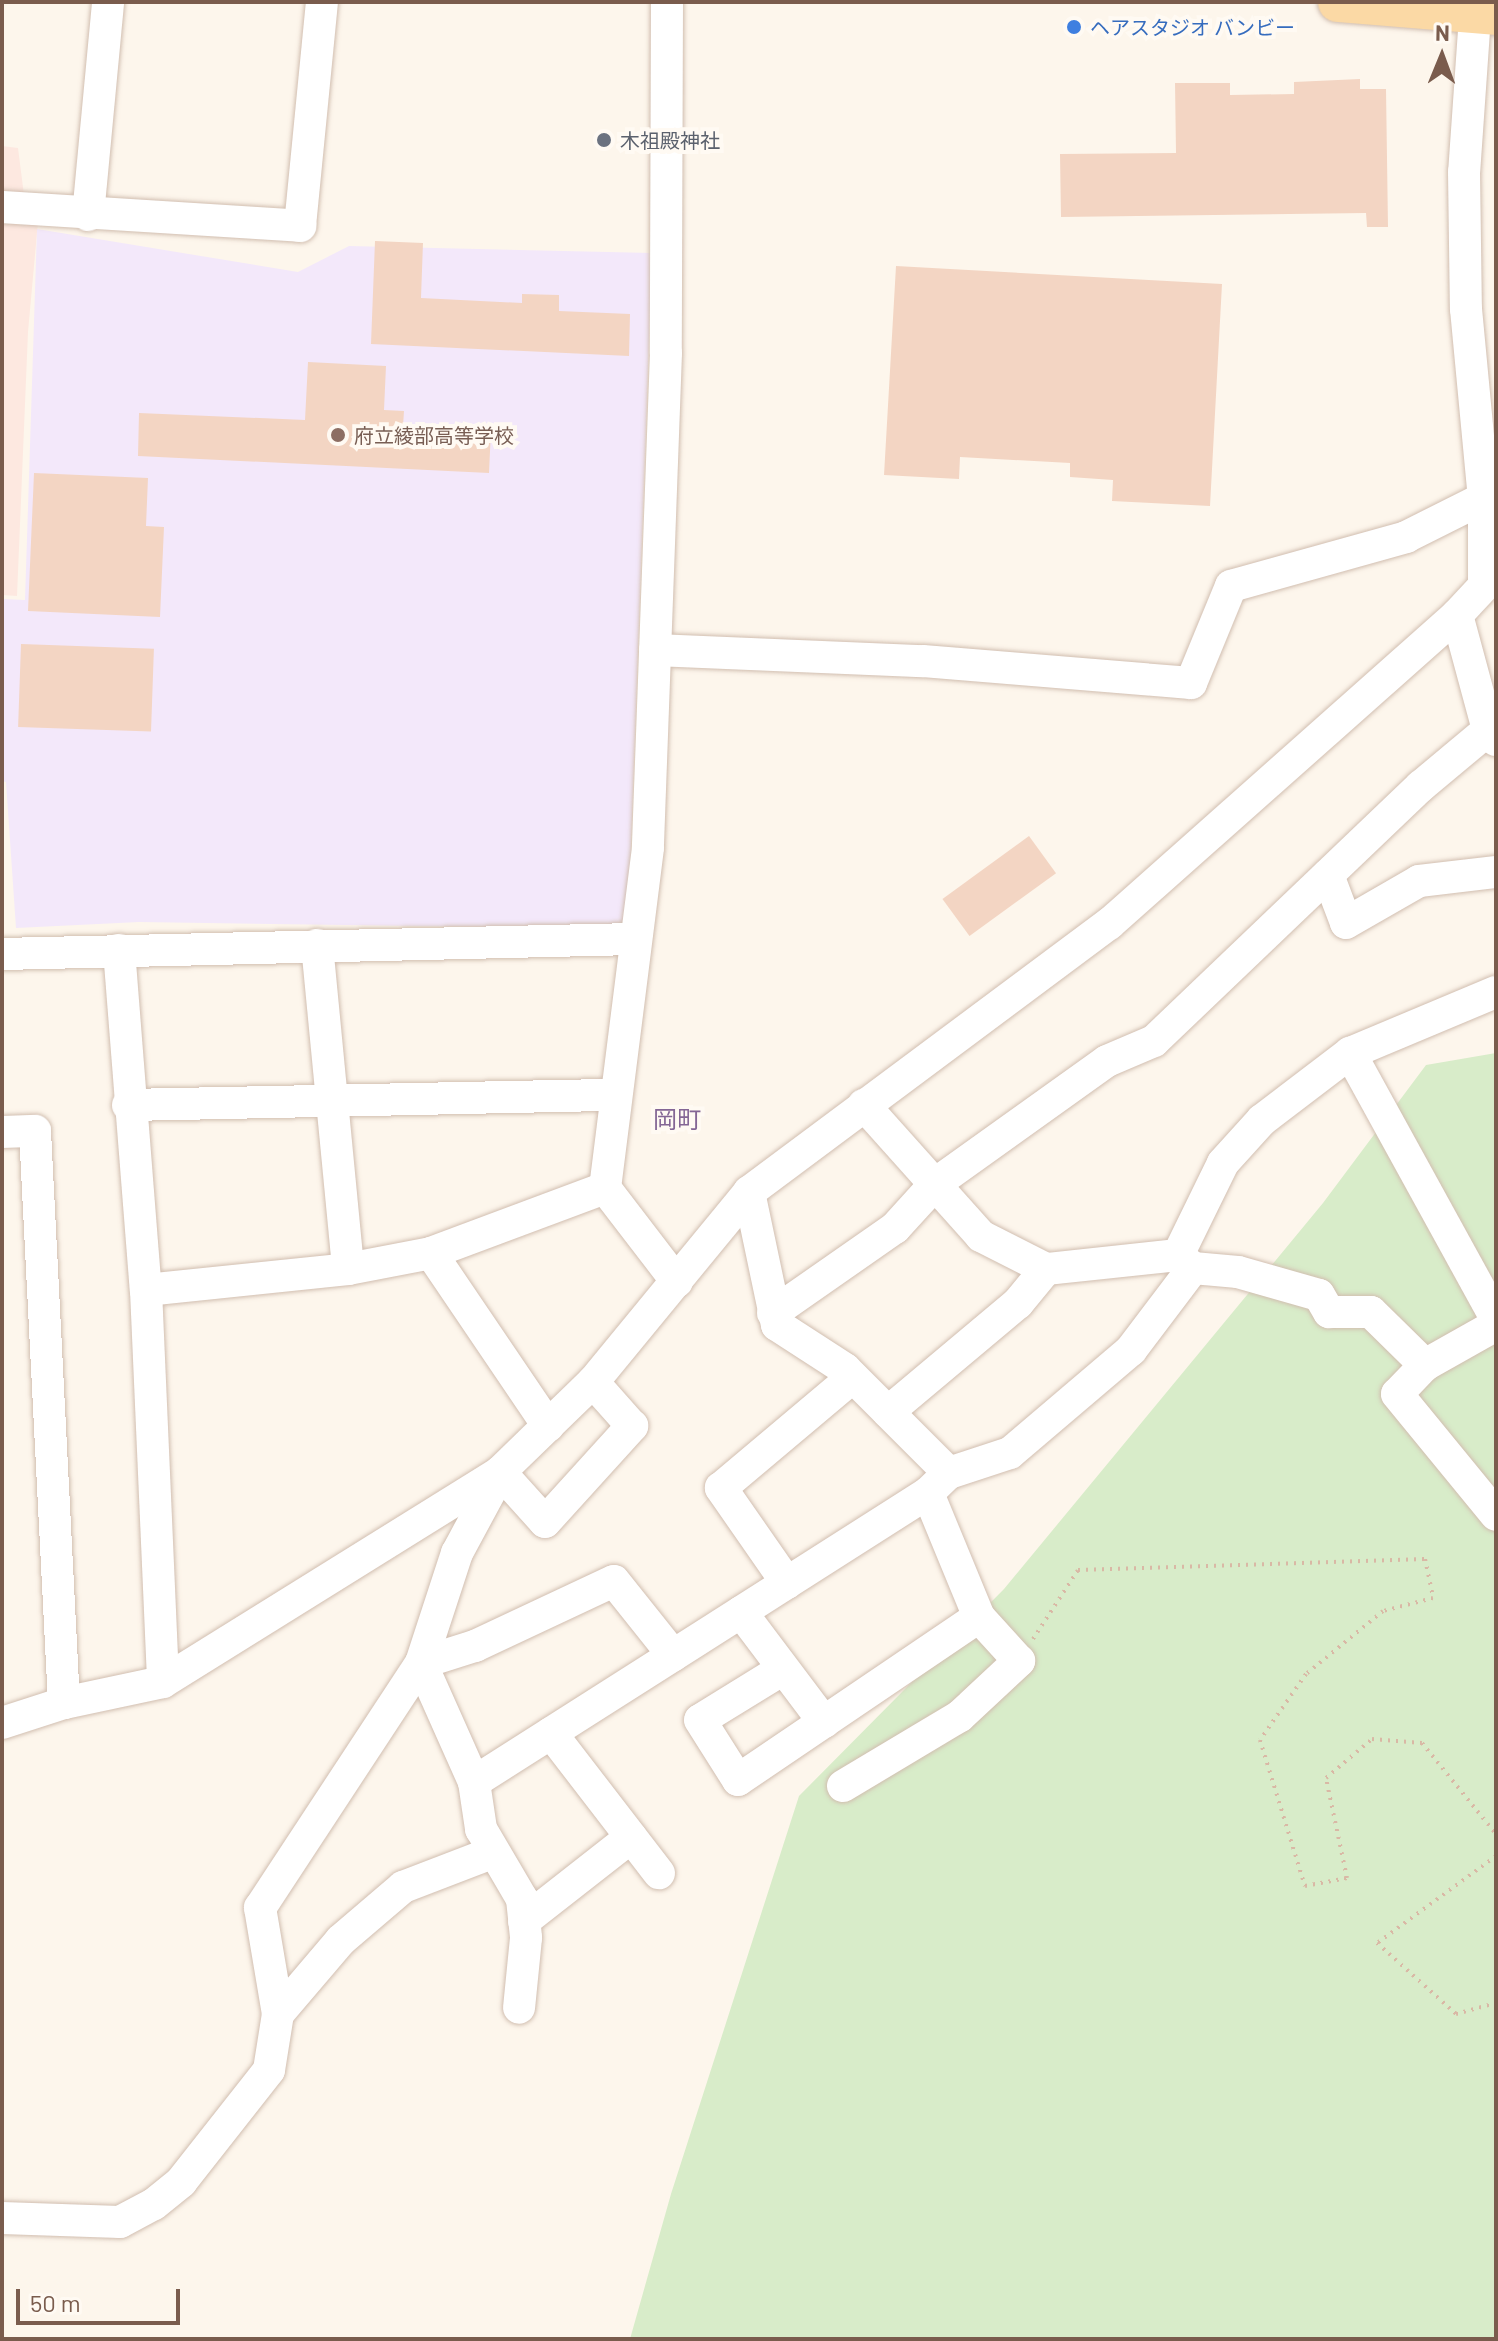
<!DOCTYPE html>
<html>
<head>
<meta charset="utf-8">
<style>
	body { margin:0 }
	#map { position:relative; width:1498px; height:2341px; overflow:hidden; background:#fdf6ec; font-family:Barlow,"Noto Sans JP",sans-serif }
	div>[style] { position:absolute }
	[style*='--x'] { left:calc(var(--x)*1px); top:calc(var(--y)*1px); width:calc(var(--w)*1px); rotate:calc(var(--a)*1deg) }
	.commercial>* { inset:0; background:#fde8e0 }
	.education>* { inset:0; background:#f3e8fa }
	.green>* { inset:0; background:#d8ecc9 }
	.building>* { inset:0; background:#f3d5c3; transform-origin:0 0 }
	.path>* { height:4px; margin-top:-2px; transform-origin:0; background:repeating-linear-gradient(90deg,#d9b8a5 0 2px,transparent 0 8px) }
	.roads { filter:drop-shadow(0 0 2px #d1beb0) drop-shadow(0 0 2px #d1beb0) }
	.minor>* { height:32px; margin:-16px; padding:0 16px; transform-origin:16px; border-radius:16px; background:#fff }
	.major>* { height:40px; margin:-20px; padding:0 20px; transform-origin:20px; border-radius:20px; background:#fbd9a5 }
	.dots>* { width:22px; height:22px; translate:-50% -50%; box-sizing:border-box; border:4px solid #fffaf3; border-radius:50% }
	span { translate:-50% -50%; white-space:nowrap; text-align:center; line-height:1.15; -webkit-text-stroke:8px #fffaf3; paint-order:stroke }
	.shop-label { font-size:20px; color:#366cbe }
	.left { translate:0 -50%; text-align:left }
	.worship-label { font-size:20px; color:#5b616d }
	.education-label { font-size:20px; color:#785e54 }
	.quarter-label { font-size:24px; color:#846695 }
	.frame { position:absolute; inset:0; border:4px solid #7a5c4d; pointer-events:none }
	.north { position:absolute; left:1402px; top:16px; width:80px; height:80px; -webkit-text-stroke:6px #fffaf3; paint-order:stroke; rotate:1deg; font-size:22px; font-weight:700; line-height:32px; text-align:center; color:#7a5c4d }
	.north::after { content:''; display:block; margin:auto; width:28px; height:36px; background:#7a5c4d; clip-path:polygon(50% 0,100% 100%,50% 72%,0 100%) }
	.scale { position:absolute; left:16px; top:2289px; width:164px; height:36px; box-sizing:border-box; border:4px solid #7a5c4d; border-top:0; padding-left:10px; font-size:24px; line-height:28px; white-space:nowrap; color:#7a5c4d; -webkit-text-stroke:6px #fffaf3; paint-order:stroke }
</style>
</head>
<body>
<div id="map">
	<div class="commercial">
		<div style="clip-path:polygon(2px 146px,18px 148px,24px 195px,40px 200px,28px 332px,17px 596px,2px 595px)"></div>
	</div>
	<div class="education">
		<div style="clip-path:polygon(37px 229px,298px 272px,349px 246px,652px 253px,628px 929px,139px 922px,16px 928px,6px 782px,2px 781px,2px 599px,25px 600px)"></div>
	</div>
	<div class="green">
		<div style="clip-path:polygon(1496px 1053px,1496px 2339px,630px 2339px,671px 2194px,799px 1796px,1004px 1589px,1323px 1203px,1426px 1065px)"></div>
	</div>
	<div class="building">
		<div style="clip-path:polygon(1360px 79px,1360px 89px,1386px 89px,1388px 227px,1367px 227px,1366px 213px,1061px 217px,1060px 154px,1176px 153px,1175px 83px,1230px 83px,1230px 95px,1294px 94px,1294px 82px)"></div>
		<div style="clip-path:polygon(375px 241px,423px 243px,421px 298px,522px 303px,522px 294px,559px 295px,559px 311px,630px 314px,629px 356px,371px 344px)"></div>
		<div style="clip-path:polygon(896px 266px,1222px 284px,1210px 506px,1112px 501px,1113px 480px,1070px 477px,1070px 463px,960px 457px,959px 479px,884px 475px)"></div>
		<div style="clip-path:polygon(308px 362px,386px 366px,384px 410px,404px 411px,403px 426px,491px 430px,489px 473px,138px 456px,139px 413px,305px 420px)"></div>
		<div style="clip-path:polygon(34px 473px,148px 478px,146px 526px,164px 527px,160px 617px,28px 611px)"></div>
		<div style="left:21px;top:644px;width:133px;height:83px;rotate:2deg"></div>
		<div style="left:1029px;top:836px;width:46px;height:107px;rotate:54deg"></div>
	</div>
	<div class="path">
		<div style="--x:1033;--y:1639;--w:82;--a:-56.9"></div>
		<div style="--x:1078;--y:1570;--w:347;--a:-1.8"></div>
		<div style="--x:1425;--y:1559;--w:40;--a:78"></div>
		<div style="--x:1433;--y:1598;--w:52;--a:165.4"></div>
		<div style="--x:1383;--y:1611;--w:99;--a:140.7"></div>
		<div style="--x:1306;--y:1674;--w:80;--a:124.9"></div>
		<div style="--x:1260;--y:1740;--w:153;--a:72.9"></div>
		<div style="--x:1305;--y:1886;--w:43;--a:-10.8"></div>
		<div style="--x:1347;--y:1878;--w:102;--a:-101.9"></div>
		<div style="--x:1326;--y:1778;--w:60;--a:-40.3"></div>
		<div style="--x:1372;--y:1739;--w:50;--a:4.6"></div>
		<div style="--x:1422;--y:1743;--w:117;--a:50.9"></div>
		<div style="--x:1496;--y:1856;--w:147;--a:143.8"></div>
		<div style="--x:1377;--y:1943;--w:106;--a:41.9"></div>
		<div style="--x:1456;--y:2014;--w:41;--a:-15.4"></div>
	</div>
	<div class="roads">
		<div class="minor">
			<div style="--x:667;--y:2;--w:351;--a:90.2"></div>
			<div style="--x:666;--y:353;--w:495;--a:92.1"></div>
			<div style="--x:648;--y:848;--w:343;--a:97.2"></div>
			<div style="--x:605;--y:1188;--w:118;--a:52.5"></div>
			<div style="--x:1476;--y:2;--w:170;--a:94"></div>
			<div style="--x:1464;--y:172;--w:137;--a:89.2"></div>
			<div style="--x:1466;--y:309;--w:190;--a:84.6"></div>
			<div style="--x:1484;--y:498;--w:85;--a:90"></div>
			<div style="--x:2;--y:207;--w:299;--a:3.6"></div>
			<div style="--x:300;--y:226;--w:225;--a:-84.4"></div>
			<div style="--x:88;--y:215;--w:214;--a:-84.6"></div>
			<div style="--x:1457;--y:615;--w:119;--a:74.9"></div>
			<div style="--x:1488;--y:730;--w:13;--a:51"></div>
			<div style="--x:655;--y:650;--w:268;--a:2.4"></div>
			<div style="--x:923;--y:661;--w:269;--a:4.7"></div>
			<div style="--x:1191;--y:683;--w:105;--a:-67.6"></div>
			<div style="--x:1231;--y:586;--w:182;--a:-15.6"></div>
			<div style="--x:1406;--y:537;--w:87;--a:-26.6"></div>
			<div style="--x:1328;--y:875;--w:51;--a:69.4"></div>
			<div style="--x:1346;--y:923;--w:84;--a:-29.9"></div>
			<div style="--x:1419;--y:881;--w:78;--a:-6.7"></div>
			<div style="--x:317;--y:945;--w:325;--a:84.5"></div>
			<div style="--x:119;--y:950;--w:341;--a:85.5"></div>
			<div style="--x:146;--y:1290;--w:392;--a:87.5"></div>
			<div style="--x:2;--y:954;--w:632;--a:-1.36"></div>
			<div style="--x:1350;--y:1053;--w:303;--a:61.2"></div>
			<div style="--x:128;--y:1105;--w:485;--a:-1.2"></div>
			<div style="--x:2;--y:1132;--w:33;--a:-2"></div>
			<div style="--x:35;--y:1131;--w:573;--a:87.1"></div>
			<div style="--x:749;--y:1192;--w:136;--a:78.1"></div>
			<div style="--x:777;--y:1325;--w:81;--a:32.9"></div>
			<div style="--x:845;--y:1369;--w:147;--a:45"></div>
			<div style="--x:431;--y:1253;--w:209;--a:55.9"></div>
			<div style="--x:1178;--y:1255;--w:102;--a:-63.9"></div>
			<div style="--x:1223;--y:1163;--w:58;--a:-47.8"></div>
			<div style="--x:1262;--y:1120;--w:111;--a:-37.3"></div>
			<div style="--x:1350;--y:1053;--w:158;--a:-22.7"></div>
			<div style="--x:1193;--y:1268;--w:45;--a:5.1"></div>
			<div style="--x:1238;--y:1272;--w:84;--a:15.9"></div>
			<div style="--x:1319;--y:1295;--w:20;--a:60"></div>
			<div style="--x:1329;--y:1312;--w:42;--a:0"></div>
			<div style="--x:1371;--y:1312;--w:76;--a:44.5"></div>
			<div style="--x:146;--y:1290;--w:203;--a:-5.9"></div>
			<div style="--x:348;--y:1269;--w:85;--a:-10.9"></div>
			<div style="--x:431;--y:1253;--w:186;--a:-20.5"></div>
			<div style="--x:773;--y:1313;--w:149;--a:-34.9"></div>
			<div style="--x:895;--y:1228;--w:59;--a:-47.7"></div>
			<div style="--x:935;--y:1184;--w:211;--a:-35.6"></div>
			<div style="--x:1107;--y:1061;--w:51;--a:-23.1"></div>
			<div style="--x:1154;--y:1041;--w:369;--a:-43.7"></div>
			<div style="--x:1421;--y:786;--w:87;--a:-39.9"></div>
			<div style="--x:1496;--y:1325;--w:81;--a:150.6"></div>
			<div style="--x:1425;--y:1365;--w:40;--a:134"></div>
			<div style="--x:1397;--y:1394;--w:156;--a:50.7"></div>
			<div style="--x:888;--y:1412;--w:170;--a:-40"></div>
			<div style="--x:1018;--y:1303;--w:44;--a:-50.5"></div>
			<div style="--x:500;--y:1472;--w:67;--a:48"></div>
			<div style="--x:545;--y:1522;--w:130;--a:-47.8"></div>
			<div style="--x:632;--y:1426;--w:59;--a:-131.6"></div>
			<div style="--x:787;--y:1583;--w:116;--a:-124.8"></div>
			<div style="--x:721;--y:1488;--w:172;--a:-40.1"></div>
			<div style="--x:741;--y:1612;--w:138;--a:53"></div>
			<div style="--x:421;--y:1663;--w:130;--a:66"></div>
			<div style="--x:474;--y:1782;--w:48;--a:81.5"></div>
			<div style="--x:481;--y:1829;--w:81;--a:59.6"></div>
			<div style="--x:522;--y:1899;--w:39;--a:84"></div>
			<div style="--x:526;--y:1938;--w:70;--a:95.7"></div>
			<div style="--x:421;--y:1663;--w:57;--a:-17.5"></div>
			<div style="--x:475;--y:1646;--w:153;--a:-25.1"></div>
			<div style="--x:614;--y:1581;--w:95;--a:51.4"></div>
			<div style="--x:783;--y:1669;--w:97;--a:148.4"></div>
			<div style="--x:700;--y:1720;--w:71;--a:57.7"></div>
			<div style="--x:738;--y:1780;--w:291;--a:-34.1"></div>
			<div style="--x:2;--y:1723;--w:65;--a:-17.9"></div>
			<div style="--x:64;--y:1703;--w:101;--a:-12"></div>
			<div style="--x:163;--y:1682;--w:397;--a:-31.9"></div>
			<div style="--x:500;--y:1472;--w:129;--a:-44.1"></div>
			<div style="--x:593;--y:1382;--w:246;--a:-50.6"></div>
			<div style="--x:749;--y:1192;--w:449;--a:-36.7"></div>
			<div style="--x:1109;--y:924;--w:465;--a:-41.6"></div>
			<div style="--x:1457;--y:615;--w:57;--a:-47.1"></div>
			<div style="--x:551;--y:1733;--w:177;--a:52.4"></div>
			<div style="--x:474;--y:1782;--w:538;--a:-32.48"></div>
			<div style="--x:928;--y:1493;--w:29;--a:-44"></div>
			<div style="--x:949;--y:1473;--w:64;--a:-18.2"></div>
			<div style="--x:1010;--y:1453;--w:159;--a:-40.4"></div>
			<div style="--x:1131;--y:1350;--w:103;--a:-52.9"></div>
			<div style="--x:1193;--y:1268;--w:20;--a:-139"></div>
			<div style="--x:1178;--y:1255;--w:133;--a:173.9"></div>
			<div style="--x:1046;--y:1269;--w:73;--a:-153.1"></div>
			<div style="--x:981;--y:1236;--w:176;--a:-131.8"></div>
			<div style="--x:843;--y:1786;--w:136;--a:-30.9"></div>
			<div style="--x:960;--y:1716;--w:81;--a:-43"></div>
			<div style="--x:1019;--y:1661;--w:59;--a:-132.3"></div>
			<div style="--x:979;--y:1617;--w:134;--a:-112.4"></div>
			<div style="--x:524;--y:1921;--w:136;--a:-38.1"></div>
			<div style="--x:278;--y:2014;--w:97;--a:-49.6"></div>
			<div style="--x:341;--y:1940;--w:82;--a:-40.5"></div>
			<div style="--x:403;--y:1887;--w:97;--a:-21"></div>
			<div style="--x:2;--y:2218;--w:118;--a:1.9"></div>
			<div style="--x:120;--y:2222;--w:38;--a:-28"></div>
			<div style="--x:154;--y:2204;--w:35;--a:-39"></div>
			<div style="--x:181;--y:2182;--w:142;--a:-51.8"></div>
			<div style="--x:269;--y:2070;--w:57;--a:-80.9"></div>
			<div style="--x:278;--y:2014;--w:108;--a:-99.6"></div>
			<div style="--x:260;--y:1908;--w:293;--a:-56.7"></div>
			<div style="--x:421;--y:1663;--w:116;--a:-71.9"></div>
			<div style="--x:457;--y:1553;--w:89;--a:-61.7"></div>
		</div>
		<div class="major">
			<div style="--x:1338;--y:2;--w:159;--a:4.7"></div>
		</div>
	</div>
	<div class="dots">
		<div style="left:1074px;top:27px;background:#3f7fe0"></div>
		<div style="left:604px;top:140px;background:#6b7280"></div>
		<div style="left:338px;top:435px;background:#8d6e63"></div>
	</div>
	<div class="shop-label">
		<span class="left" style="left:1090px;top:27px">ヘアスタジオ バンビー</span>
	</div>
	<div class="worship-label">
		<span class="left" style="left:620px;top:140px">木祖殿神社</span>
	</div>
	<div class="education-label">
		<span class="left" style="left:354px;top:435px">府立綾部高等学校</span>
	</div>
	<div class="quarter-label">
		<span style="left:677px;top:1119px">岡町</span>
	</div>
	<div class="frame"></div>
	<div class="north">N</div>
	<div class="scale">50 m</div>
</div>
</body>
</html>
